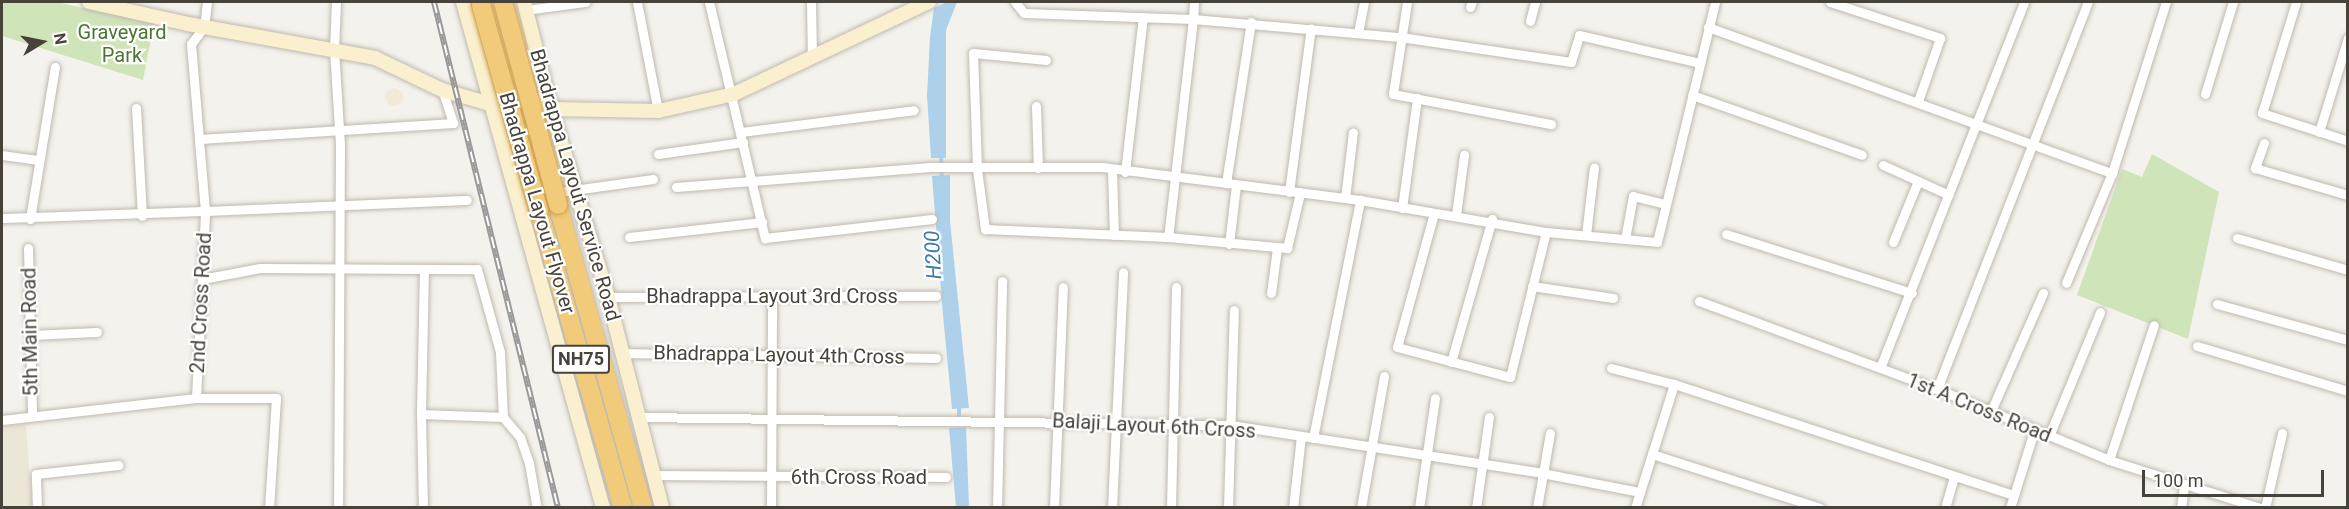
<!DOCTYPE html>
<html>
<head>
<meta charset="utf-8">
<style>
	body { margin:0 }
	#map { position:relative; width:2349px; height:509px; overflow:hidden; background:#f4f2ec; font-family:Roboto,sans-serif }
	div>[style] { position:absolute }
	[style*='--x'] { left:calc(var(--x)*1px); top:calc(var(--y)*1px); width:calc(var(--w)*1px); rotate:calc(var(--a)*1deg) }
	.commercial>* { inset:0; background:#f4e9d9 }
	.round { border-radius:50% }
	.education>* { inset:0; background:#ece6d7 }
	.green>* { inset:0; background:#d0e4b9 }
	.water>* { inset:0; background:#aed1eb }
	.stream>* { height:4px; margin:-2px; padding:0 2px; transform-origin:2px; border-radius:2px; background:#aed1eb }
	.roads { filter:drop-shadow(0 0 2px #bfb9af) drop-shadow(0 0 2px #bfb9af) }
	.street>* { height:9px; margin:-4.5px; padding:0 4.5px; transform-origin:4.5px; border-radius:4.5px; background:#fff }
	.secondary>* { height:14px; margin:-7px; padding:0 7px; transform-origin:7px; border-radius:7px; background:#faf0d0 }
	.highway>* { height:18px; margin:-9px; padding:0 9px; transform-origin:9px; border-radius:9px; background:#f1cb7a }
	.rail>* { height:6px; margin-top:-3px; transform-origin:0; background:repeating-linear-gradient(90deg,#fff 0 11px,#999 0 22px); box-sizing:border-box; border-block:2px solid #999 }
	.bridges { filter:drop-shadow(0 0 2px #d0a04a) drop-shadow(0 0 2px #d0a04a) }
	.highway-bridge>* { height:18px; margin:-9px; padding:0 9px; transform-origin:9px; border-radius:9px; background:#f1cb7a }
	span { translate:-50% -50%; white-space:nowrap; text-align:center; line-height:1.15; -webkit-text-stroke:4.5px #fff; paint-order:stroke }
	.shield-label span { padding:2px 4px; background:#fff; border:2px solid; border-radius:4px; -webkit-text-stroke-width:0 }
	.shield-label { font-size:18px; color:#48433a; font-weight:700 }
	.park-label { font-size:20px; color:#4a7532 }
	.street-label { font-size:20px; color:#48433a }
	.water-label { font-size:21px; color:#3c7bab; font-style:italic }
	.frame { position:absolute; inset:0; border:3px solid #48433a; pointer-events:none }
	.north { position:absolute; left:12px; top:12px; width:60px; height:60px; -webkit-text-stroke:4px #fff; paint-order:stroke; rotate:80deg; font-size:16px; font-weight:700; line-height:24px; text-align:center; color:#48433a }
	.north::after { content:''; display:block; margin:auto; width:21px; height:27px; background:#48433a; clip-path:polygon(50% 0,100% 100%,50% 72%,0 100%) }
	.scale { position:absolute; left:2142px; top:470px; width:182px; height:27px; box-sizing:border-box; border:3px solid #48433a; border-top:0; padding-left:8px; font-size:18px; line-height:21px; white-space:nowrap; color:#48433a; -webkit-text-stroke:4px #fff; paint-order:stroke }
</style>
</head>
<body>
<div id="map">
	<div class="commercial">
		<div class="round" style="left:385px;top:88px;width:18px;height:18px"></div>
	</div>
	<div class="education">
		<div style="clip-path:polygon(26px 425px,32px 507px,2px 507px,2px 426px)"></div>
	</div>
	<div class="green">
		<div style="clip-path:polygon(2px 2px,56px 2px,154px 23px,143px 80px,2px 36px)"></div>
		<div style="clip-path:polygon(2152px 154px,2219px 192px,2188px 339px,2077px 295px,2122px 169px,2142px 177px)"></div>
	</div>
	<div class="water">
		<div style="clip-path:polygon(947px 2px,957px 2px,946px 30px,946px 158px,931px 158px,927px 96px,930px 37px,934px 8px)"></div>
		<div style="clip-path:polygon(950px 175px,950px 221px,969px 408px,952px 409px,943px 315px,932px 176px)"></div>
		<div style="clip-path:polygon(966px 427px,969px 507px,956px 507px,949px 428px)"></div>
	</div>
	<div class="stream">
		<div style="--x:941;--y:154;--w:25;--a:88"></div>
		<div style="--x:959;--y:405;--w:17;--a:90"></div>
	</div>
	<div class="roads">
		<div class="street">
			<div style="--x:336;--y:2;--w:47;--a:92.4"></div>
			<div style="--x:334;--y:49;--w:96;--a:86.4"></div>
			<div style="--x:340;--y:145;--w:363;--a:90.3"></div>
			<div style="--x:637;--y:2;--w:111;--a:79.1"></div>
			<div style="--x:709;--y:2;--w:243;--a:76.7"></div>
			<div style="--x:765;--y:238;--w:168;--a:-6.5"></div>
			<div style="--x:811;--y:2;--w:55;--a:89"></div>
			<div style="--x:1015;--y:2;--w:14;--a:51"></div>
			<div style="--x:1024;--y:13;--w:169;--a:2"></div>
			<div style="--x:1193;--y:19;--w:219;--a:96.5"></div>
			<div style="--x:1194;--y:2;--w:17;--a:93"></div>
			<div style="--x:1193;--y:19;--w:208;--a:5"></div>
			<div style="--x:1400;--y:37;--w:173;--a:8.3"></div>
			<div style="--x:1571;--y:62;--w:28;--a:-73"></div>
			<div style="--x:1579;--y:35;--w:124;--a:13"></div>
			<div style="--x:1407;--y:2;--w:93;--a:98.7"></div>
			<div style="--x:1393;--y:94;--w:161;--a:10.8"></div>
			<div style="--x:1830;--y:2;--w:116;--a:18.1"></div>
			<div style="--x:1940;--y:38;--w:67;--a:109.2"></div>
			<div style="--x:2296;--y:2;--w:116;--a:107"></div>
			<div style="--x:2262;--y:113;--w:90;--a:18"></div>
			<div style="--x:1470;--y:7;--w:5;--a:-68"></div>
			<div style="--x:526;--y:10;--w:60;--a:-7.7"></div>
			<div style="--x:1530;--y:21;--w:20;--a:-75"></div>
			<div style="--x:1708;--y:27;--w:430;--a:19.9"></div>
			<div style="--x:2112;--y:173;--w:119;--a:112.7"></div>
			<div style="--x:1358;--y:33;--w:32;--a:-79"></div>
			<div style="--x:1046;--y:60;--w:73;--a:-174.5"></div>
			<div style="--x:973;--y:53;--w:116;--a:88"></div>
			<div style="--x:977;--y:169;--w:61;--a:82.4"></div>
			<div style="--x:985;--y:229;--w:183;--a:2.5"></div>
			<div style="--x:1168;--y:237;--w:120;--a:5.3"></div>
			<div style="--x:1287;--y:248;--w:57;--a:-76.7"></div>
			<div style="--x:2205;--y:94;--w:96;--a:-73.1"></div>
			<div style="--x:1692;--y:95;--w:180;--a:19.4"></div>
			<div style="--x:1036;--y:106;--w:62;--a:88.2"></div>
			<div style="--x:136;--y:108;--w:108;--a:86.8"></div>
			<div style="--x:741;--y:132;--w:174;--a:-7.2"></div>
			<div style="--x:2319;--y:132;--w:98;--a:-72.9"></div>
			<div style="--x:200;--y:139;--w:254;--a:-3.6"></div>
			<div style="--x:453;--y:123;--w:35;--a:-108"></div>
			<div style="--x:2264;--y:143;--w:27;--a:110"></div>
			<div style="--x:2255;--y:168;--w:97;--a:16.2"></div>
			<div style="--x:658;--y:154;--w:86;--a:-8"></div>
			<div style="--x:2;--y:155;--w:36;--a:8"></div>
			<div style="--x:1883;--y:165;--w:72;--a:24.4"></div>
			<div style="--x:1112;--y:169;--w:66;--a:88.3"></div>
			<div style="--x:1125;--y:172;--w:156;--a:-83.4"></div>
			<div style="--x:2112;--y:173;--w:179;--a:-72.5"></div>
			<div style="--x:1226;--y:183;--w:163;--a:-81.2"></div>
			<div style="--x:676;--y:187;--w:255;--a:-4.5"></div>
			<div style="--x:930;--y:167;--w:172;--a:0"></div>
			<div style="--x:1102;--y:167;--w:260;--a:7.3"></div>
			<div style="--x:1360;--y:200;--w:189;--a:9.8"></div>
			<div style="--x:1546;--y:232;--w:111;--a:5.1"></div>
			<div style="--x:1657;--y:242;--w:247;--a:-76.4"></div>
			<div style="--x:1289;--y:192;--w:165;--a:-82.4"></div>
			<div style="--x:552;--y:193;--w:102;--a:-7.9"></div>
			<div style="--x:1345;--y:198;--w:66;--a:-83.1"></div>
			<div style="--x:1402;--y:208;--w:111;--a:-82.2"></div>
			<div style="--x:1434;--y:213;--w:139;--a:105.4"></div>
			<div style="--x:1397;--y:347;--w:117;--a:14.9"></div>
			<div style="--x:1510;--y:377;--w:149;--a:-76.1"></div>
			<div style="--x:1456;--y:215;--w:61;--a:-82.4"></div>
			<div style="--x:2;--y:218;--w:203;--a:-2"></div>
			<div style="--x:205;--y:211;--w:168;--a:-94.8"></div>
			<div style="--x:191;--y:44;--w:21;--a:-53"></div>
			<div style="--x:204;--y:27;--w:25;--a:-83"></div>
			<div style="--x:30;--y:219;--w:154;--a:-80.7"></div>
			<div style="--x:1726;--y:234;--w:195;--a:17.6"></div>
			<div style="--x:1586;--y:235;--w:68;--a:-83.3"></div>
			<div style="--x:629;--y:237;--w:134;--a:-6.4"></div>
			<div style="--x:2237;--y:238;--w:116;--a:16.1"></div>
			<div style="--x:1625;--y:239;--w:44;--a:-79.5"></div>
			<div style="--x:1633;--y:196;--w:32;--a:14"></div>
			<div style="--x:1893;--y:242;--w:66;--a:-67.7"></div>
			<div style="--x:1229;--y:244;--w:59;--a:-83.2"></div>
			<div style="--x:28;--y:248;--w:168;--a:88.6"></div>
			<div style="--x:424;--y:269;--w:145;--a:91.2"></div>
			<div style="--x:421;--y:414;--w:82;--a:2.1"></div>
			<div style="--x:202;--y:279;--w:59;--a:-10.7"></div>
			<div style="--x:260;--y:268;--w:217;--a:0.3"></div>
			<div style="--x:477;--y:269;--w:86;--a:74.5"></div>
			<div style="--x:500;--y:352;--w:65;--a:87.4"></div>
			<div style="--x:503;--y:417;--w:26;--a:50"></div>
			<div style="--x:520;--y:437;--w:28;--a:71"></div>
			<div style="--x:529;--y:463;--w:42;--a:80.3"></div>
			<div style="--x:1532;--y:286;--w:82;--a:8.4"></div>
			<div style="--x:1271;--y:293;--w:45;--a:-82.4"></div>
			<div style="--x:608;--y:297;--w:328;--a:-0.2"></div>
			<div style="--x:1699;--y:301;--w:254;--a:20.3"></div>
			<div style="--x:1937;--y:389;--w:186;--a:22.4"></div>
			<div style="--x:2109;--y:460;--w:158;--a:17.6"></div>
			<div style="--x:2217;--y:304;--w:136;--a:15.4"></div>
			<div style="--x:30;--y:335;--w:67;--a:-2.6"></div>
			<div style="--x:2197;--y:346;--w:158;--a:16.6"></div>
			<div style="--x:622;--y:353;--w:314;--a:0.9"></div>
			<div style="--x:1451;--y:362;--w:149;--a:-74"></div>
			<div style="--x:1611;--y:368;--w:65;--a:14.3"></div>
			<div style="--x:1674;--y:384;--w:357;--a:18.1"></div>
			<div style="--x:1880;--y:368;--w:393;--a:-68.5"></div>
			<div style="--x:1937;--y:389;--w:415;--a:-68.7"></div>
			<div style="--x:196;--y:398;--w:80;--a:0"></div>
			<div style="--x:276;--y:398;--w:110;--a:93.6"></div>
			<div style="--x:1991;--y:411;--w:129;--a:-66.2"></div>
			<div style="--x:421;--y:414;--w:94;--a:88.8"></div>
			<div style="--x:640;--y:417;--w:590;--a:0.78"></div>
			<div style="--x:1230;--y:425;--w:316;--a:8.7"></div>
			<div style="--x:1542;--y:473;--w:100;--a:11"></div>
			<div style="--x:2;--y:420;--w:195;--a:-6.5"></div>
			<div style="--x:196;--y:398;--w:187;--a:-87.2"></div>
			<div style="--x:205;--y:211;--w:262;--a:-2.4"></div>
			<div style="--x:2049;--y:436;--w:134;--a:-67.6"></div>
			<div style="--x:1313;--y:438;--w:243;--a:-78.8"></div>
			<div style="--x:1652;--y:454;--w:176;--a:17.8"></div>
			<div style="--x:2109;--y:460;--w:142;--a:-71.6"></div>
			<div style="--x:656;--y:475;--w:290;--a:0.4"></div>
			<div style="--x:37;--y:508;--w:34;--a:-92"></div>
			<div style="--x:36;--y:474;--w:83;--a:-6.2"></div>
			<div style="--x:771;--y:508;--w:212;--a:-89.7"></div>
			<div style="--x:997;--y:508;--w:227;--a:-88.7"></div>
			<div style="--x:1054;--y:508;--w:221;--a:-87.7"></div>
			<div style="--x:1112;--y:508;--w:236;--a:-87.3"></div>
			<div style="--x:1171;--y:508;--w:221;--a:-88.7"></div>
			<div style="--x:1228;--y:508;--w:198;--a:-88.3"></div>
			<div style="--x:1293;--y:508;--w:72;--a:-83.7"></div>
			<div style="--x:1361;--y:508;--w:134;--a:-80.1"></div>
			<div style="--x:1419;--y:508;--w:111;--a:-81.7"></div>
			<div style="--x:1476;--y:508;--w:92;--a:-81.9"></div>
			<div style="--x:1537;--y:508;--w:76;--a:-80.2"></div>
			<div style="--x:1635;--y:508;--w:130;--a:-72.5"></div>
			<div style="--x:1945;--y:508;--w:32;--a:-74"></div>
			<div style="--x:2010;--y:508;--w:81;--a:-72.7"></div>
			<div style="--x:2181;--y:508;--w:22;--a:-82"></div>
			<div style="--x:2265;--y:508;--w:77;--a:-77.2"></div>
		</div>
		<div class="secondary">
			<div style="--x:89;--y:2;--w:101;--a:12.5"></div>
			<div style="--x:188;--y:24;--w:190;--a:10.3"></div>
			<div style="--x:375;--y:58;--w:74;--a:25.5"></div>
			<div style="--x:442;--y:90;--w:50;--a:16.3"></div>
			<div style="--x:490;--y:104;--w:19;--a:39"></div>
			<div style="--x:505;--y:116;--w:36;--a:-5"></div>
			<div style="--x:463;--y:2;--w:525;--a:74.53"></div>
			<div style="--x:524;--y:2;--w:110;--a:75.8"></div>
			<div style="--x:551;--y:109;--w:196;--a:73.1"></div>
			<div style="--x:608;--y:297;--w:218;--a:75.6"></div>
			<div style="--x:500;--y:105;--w:38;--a:-7"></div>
			<div style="--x:538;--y:100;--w:11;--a:56"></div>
			<div style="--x:544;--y:109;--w:7;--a:0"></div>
			<div style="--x:551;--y:109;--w:107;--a:1.1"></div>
			<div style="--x:658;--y:111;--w:78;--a:-12.6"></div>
			<div style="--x:734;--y:94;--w:216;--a:-25.3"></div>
		</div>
		<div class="highway">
			<div style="--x:558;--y:205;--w:315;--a:74.3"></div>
			<div style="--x:539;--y:211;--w:309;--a:74.2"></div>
		</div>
	</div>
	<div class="rail">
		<div style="--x:434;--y:2;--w:521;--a:76.23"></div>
	</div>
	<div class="bridges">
		<div class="highway-bridge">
			<div style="--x:503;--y:2;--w:210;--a:74.8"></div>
			<div style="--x:481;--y:5;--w:214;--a:74.3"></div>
		</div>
	</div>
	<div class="shield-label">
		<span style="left:581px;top:359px">NH75</span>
	</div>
	<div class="park-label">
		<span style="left:122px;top:44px">Graveyard<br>Park</span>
	</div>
	<div class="street-label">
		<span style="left:575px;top:185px;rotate:74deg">Bhadrappa Layout Service Road</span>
		<span style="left:537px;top:203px;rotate:74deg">Bhadrappa Layout Flyover</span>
		<span style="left:772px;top:296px">Bhadrappa Layout 3rd Cross</span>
		<span style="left:201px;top:303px;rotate:-87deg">2nd Cross Road</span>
		<span style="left:30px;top:332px;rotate:-91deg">5th Main Road</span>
		<span style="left:779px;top:355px;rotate:1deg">Bhadrappa Layout 4th Cross</span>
		<span style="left:1979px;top:408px;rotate:22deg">1st A Cross Road</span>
		<span style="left:1154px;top:426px;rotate:3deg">Balaji Layout 6th Cross</span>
		<span style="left:859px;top:477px">6th Cross Road</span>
	</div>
	<div class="water-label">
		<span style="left:933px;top:255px;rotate:-93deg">H200</span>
	</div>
	<div class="frame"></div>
	<div class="north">N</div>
	<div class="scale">100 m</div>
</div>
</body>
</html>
